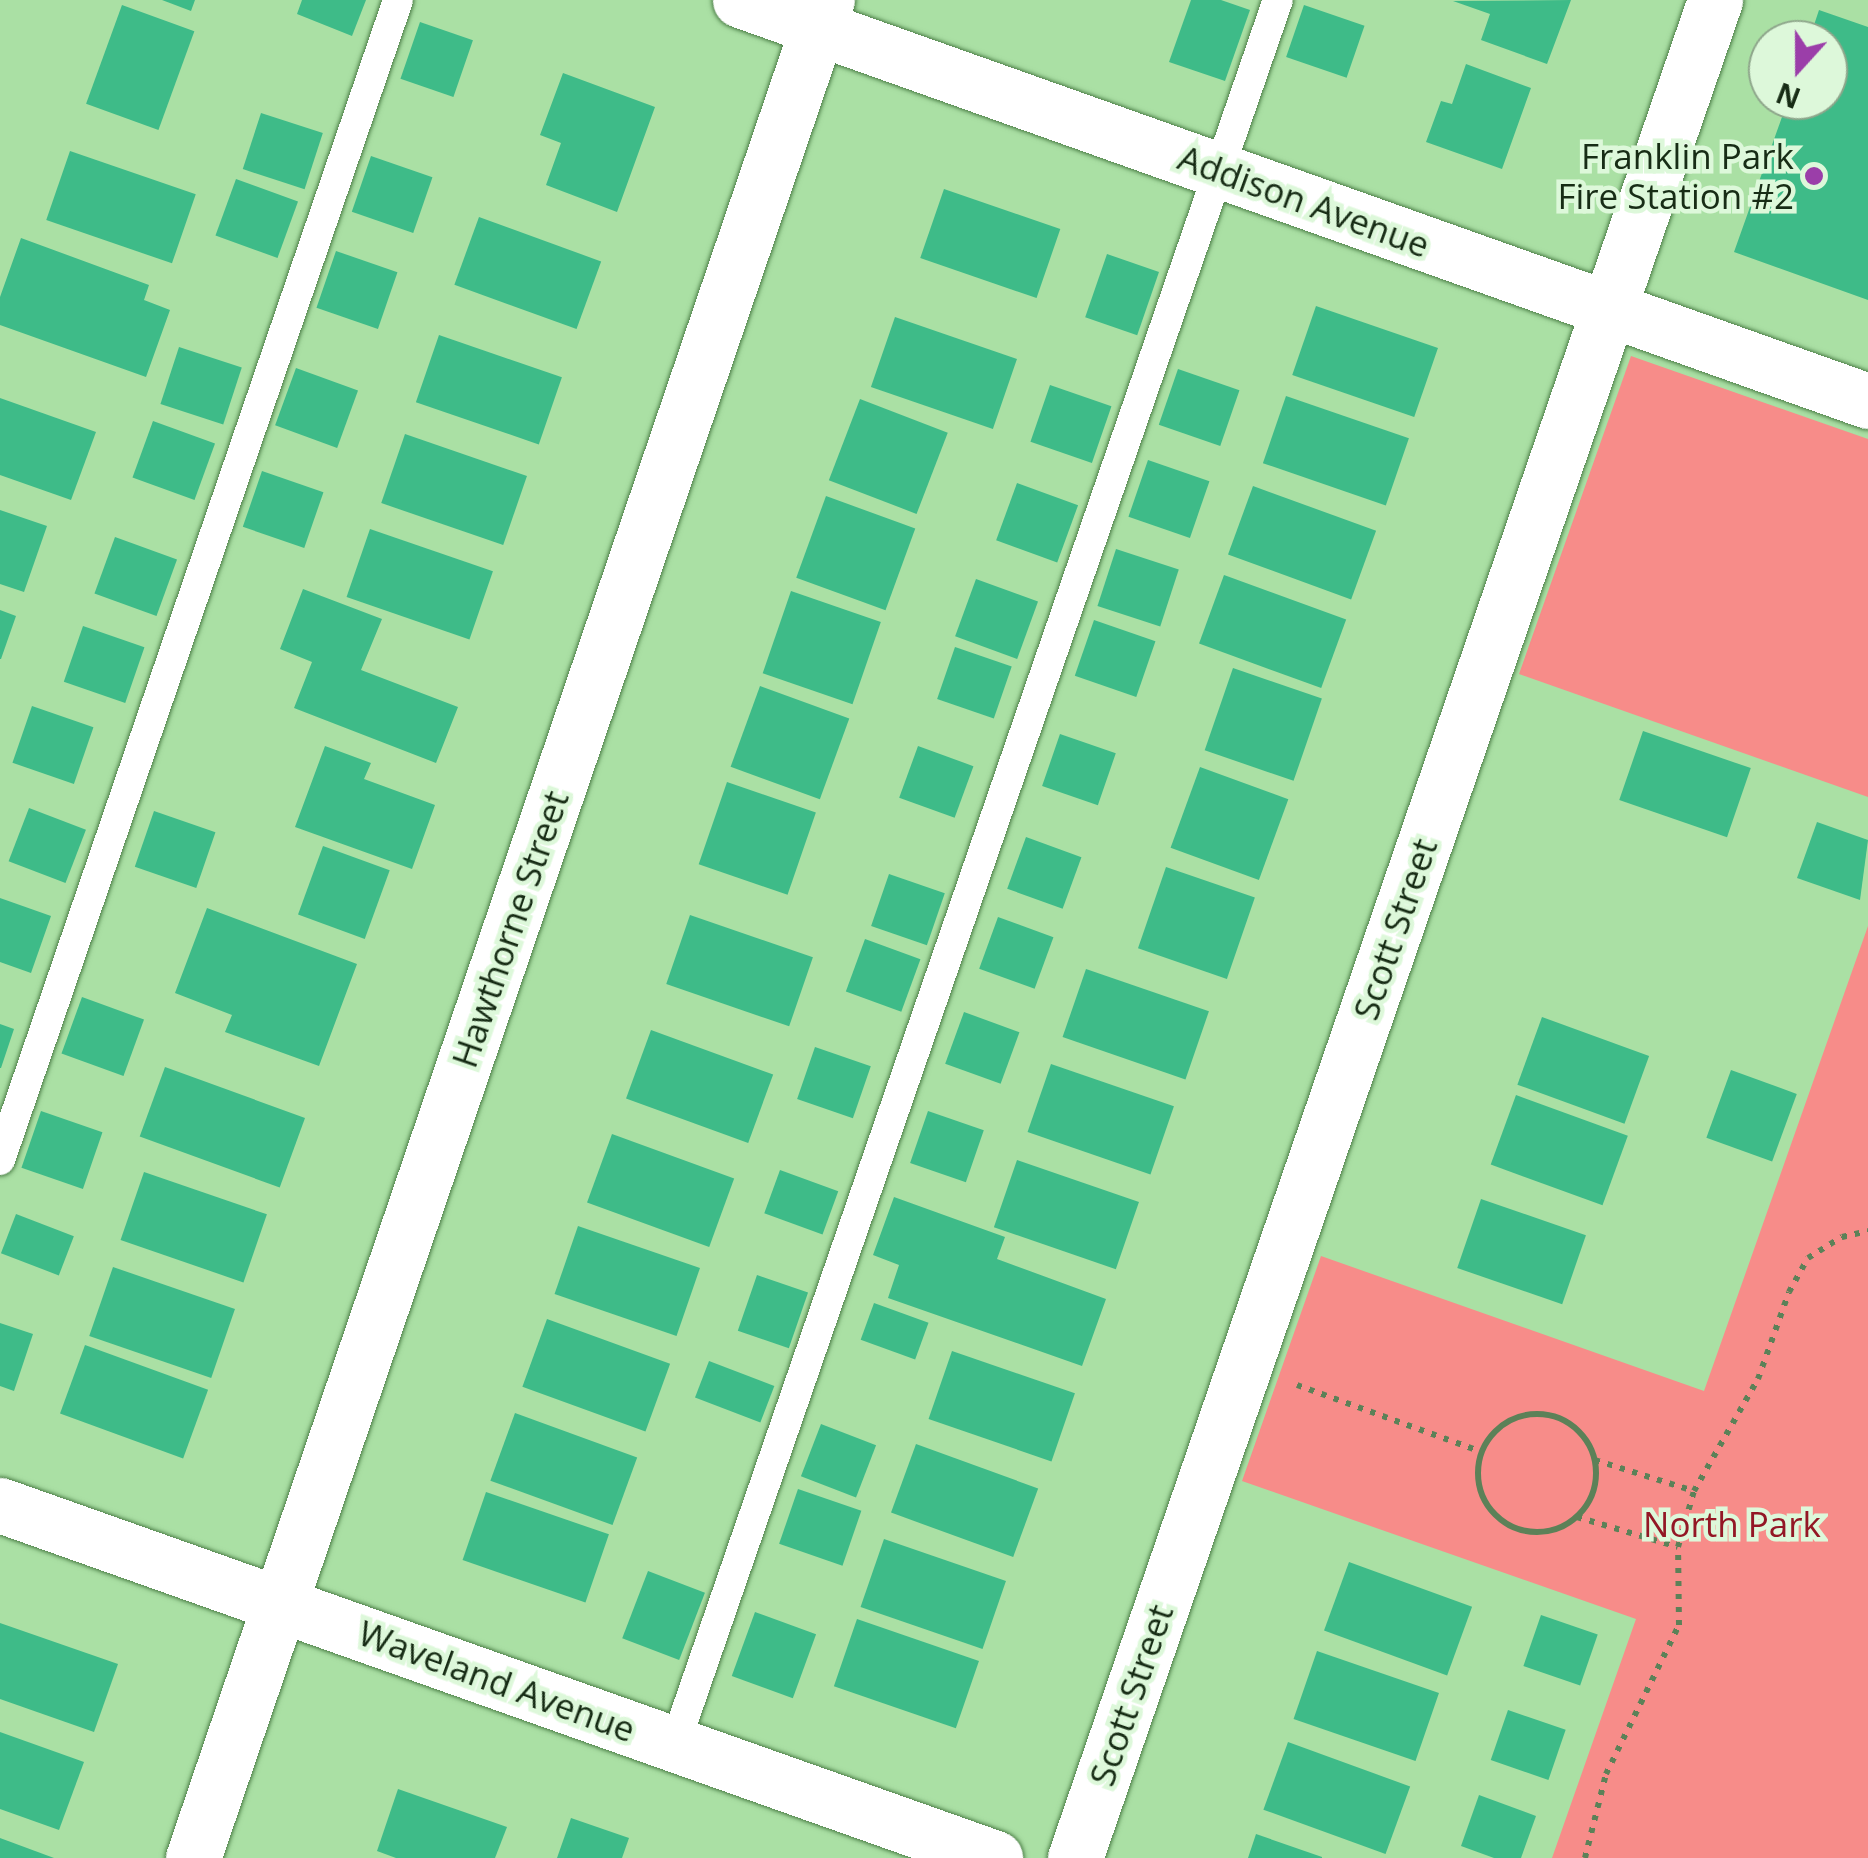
<!DOCTYPE html>
<html>
<head>
<meta charset="utf-8">
<style>
	body { margin:0 }
	#map { position:relative; width:1868px; height:1858px; overflow:hidden; background:#aae0a4; font-family:"Open Sans",sans-serif }
	div>[style] { position:absolute }
	[style*='--x'] { left:calc(var(--x)*1px); top:calc(var(--y)*1px); width:calc(var(--w)*1px); rotate:calc(var(--a)*1deg) }
	.green>* { inset:0; background:#f78c89 }
	.building>* { inset:0; background:#3ebb88; transform-origin:0 0 }
	.path>* { height:6px; margin-top:-3px; transform-origin:0; background:repeating-linear-gradient(90deg,#5c8158 0 5px,transparent 0 13px) }
	.path>.ring { margin:-3px; padding:0; box-sizing:content-box; background:none; border:6px solid #5c8158; border-radius:50% }
	.roads { filter:drop-shadow(0 0 2px #4c7e47) drop-shadow(0 0 2px #4c7e47) }
	.service>* { height:30px; margin:-15px; padding:0 15px; transform-origin:15px; border-radius:15px; background:#fff }
	.minor>* { height:55px; margin:-27.5px; padding:0 27.5px; transform-origin:27.5px; border-radius:27.5px; background:#fff }
	.dots>* { width:28px; height:28px; translate:-50% -50%; box-sizing:border-box; border:5px solid #ddf8da; border-radius:50% }
	span { translate:-50% -50%; white-space:nowrap; text-align:center; line-height:1.15; -webkit-text-stroke:9px #ddf8da; paint-order:stroke }
	.poi-label { font-size:35px; color:#172c15 }
	.right { translate:-100% -50%; text-align:right }
	.street-label { font-size:35px; color:#172c15 }
	.park-label { font-size:35px; color:#931725 }
	.north { position:absolute; left:1748px; top:20px; width:100px; height:100px; box-sizing:border-box; background:#ddf8da; border:2px solid #8ea68b; border-radius:50%; rotate:201deg; font-size:28px; font-weight:700; line-height:40px; text-align:center; color:#172c15 }
	.north::after { content:''; display:block; margin:auto; width:35px; height:45px; background:#9b3ea9; clip-path:polygon(50% 0,100% 100%,50% 72%,0 100%) }
</style>
</head>
<body>
<div id="map">
	<div class="green">
		<div style="clip-path:polygon(1631px 356px,1868px 439px,1868px 797px,1519px 674px)"></div>
		<div style="clip-path:polygon(1868px 926px,1868px 1858px,1552px 1858px,1636px 1619px,1242px 1481px,1321px 1256px,1704px 1391px)"></div>
	</div>
	<div class="building">
		<div style="clip-path:polygon(162px 0,195px 0,191px 11px)"></div>
		<div style="clip-path:polygon(302px 0,366px 0,352px 36px,297px 14px)"></div>
		<div style="clip-path:polygon(1191px 0,1221px 0,1250px 10px,1225px 81px,1169px 62px)"></div>
		<div style="clip-path:polygon(1571px 0,1547px 64px,1481px 40px,1490px 14px,1453px 1px)"></div>
		<div style="left:122px;top:5px;width:77px;height:105px;rotate:20deg"></div>
		<div style="left:1304px;top:5px;width:64px;height:55px;rotate:19deg"></div>
		<div style="clip-path:polygon(1819px 10px,1868px 27px,1868px 300px,1734px 252px,1788px 100px,1828px 100px,1828px 40px,1809px 40px)"></div>
		<div style="left:420px;top:22px;width:56px;height:60px;rotate:19deg"></div>
		<div style="clip-path:polygon(1466px 64px,1531px 88px,1502px 169px,1426px 142px,1441px 101px,1452px 104px)"></div>
		<div style="clip-path:polygon(563px 73px,655px 107px,617px 212px,546px 185px,561px 143px,540px 135px)"></div>
		<div style="left:261px;top:113px;width:65px;height:59px;rotate:18deg"></div>
		<div style="left:70px;top:151px;width:133px;height:73px;rotate:19deg"></div>
		<div style="left:371px;top:156px;width:65px;height:59px;rotate:19deg"></div>
		<div style="left:236px;top:179px;width:66px;height:60px;rotate:20deg"></div>
		<div style="left:944px;top:189px;width:123px;height:73px;rotate:19deg"></div>
		<div style="left:479px;top:217px;width:130px;height:72px;rotate:20deg"></div>
		<div style="clip-path:polygon(21px 238px,149px 285px,144px 300px,170px 310px,146px 377px,0 325px,0 297px)"></div>
		<div style="left:336px;top:251px;width:65px;height:60px;rotate:19deg"></div>
		<div style="left:1107px;top:254px;width:55px;height:67px;rotate:19deg"></div>
		<div style="left:1316px;top:306px;width:129px;height:73px;rotate:19deg"></div>
		<div style="left:895px;top:317px;width:129px;height:74px;rotate:19deg"></div>
		<div style="left:439px;top:335px;width:130px;height:71px;rotate:19deg"></div>
		<div style="left:179px;top:347px;width:66px;height:60px;rotate:18deg"></div>
		<div style="left:296px;top:368px;width:66px;height:61px;rotate:20deg"></div>
		<div style="left:1178px;top:369px;width:65px;height:59px;rotate:19deg"></div>
		<div style="left:1050px;top:385px;width:65px;height:60px;rotate:19deg"></div>
		<div style="left:1286px;top:396px;width:130px;height:71px;rotate:19deg"></div>
		<div style="clip-path:polygon(0 398px,96px 432px,71px 500px,0 475px)"></div>
		<div style="left:860px;top:399px;width:94px;height:87px;rotate:21deg"></div>
		<div style="left:153px;top:421px;width:66px;height:60px;rotate:20deg"></div>
		<div style="left:405px;top:434px;width:129px;height:73px;rotate:19deg"></div>
		<div style="left:1148px;top:460px;width:65px;height:60px;rotate:19deg"></div>
		<div style="left:262px;top:471px;width:65px;height:59px;rotate:19deg"></div>
		<div style="left:1017px;top:483px;width:65px;height:61px;rotate:20deg"></div>
		<div style="left:1253px;top:486px;width:131px;height:73px;rotate:20deg"></div>
		<div style="left:826px;top:496px;width:95px;height:87px;rotate:20deg"></div>
		<div style="clip-path:polygon(0 510px,47px 526px,24px 592px,0 584px)"></div>
		<div style="left:370px;top:529px;width:130px;height:72px;rotate:19deg"></div>
		<div style="left:115px;top:537px;width:66px;height:60px;rotate:20deg"></div>
		<div style="left:1116px;top:549px;width:66px;height:60px;rotate:18deg"></div>
		<div style="left:1224px;top:575px;width:130px;height:73px;rotate:20deg"></div>
		<div style="left:976px;top:579px;width:66px;height:61px;rotate:20deg"></div>
		<div style="clip-path:polygon(303px 589px,382px 619px,361px 670px,458px 707px,436px 763px,294px 708px,312px 662px,280px 649px)"></div>
		<div style="left:791px;top:591px;width:95px;height:87px;rotate:19deg"></div>
		<div style="clip-path:polygon(0 610px,16px 616px,1px 659px,0 659px)"></div>
		<div style="left:1094px;top:620px;width:65px;height:59px;rotate:19deg"></div>
		<div style="left:83px;top:626px;width:65px;height:59px;rotate:19deg"></div>
		<div style="left:955px;top:647px;width:60px;height:55px;rotate:19deg"></div>
		<div style="left:1233px;top:668px;width:94px;height:87px;rotate:19deg"></div>
		<div style="left:760px;top:686px;width:95px;height:86px;rotate:20deg"></div>
		<div style="left:32px;top:706px;width:65px;height:60px;rotate:19deg"></div>
		<div style="left:1643px;top:731px;width:114px;height:73px;rotate:19deg"></div>
		<div style="left:1060px;top:734px;width:59px;height:55px;rotate:19deg"></div>
		<div style="clip-path:polygon(325px 746px,371px 763px,364px 779px,435px 805px,412px 869px,295px 827px)"></div>
		<div style="left:918px;top:746px;width:59px;height:55px;rotate:20deg"></div>
		<div style="left:1200px;top:767px;width:94px;height:86px;rotate:20deg"></div>
		<div style="left:727px;top:782px;width:94px;height:87px;rotate:19deg"></div>
		<div style="left:29px;top:808px;width:61px;height:57px;rotate:21deg"></div>
		<div style="left:154px;top:811px;width:65px;height:59px;rotate:19deg"></div>
		<div style="clip-path:polygon(1817px 822px,1868px 840px,1860px 900px,1797px 878px)"></div>
		<div style="left:1026px;top:837px;width:59px;height:55px;rotate:20deg"></div>
		<div style="left:323px;top:846px;width:71px;height:73px;rotate:20deg"></div>
		<div style="left:1166px;top:867px;width:94px;height:86px;rotate:19deg"></div>
		<div style="left:889px;top:874px;width:59px;height:55px;rotate:19deg"></div>
		<div style="clip-path:polygon(0 898px,51px 916px,31px 973px,0 962px)"></div>
		<div style="clip-path:polygon(207px 908px,357px 964px,319px 1066px,225px 1032px,232px 1015px,175px 993px)"></div>
		<div style="left:690px;top:915px;width:130px;height:73px;rotate:19deg"></div>
		<div style="left:998px;top:917px;width:59px;height:55px;rotate:20deg"></div>
		<div style="left:865px;top:939px;width:59px;height:56px;rotate:20deg"></div>
		<div style="left:1086px;top:969px;width:130px;height:72px;rotate:19deg"></div>
		<div style="left:82px;top:997px;width:66px;height:60px;rotate:20deg"></div>
		<div style="left:964px;top:1012px;width:59px;height:55px;rotate:20deg"></div>
		<div style="left:1542px;top:1017px;width:114px;height:72px;rotate:20deg"></div>
		<div style="clip-path:polygon(0 1024px,14px 1029px,1px 1068px,0 1068px)"></div>
		<div style="left:651px;top:1030px;width:130px;height:73px;rotate:20deg"></div>
		<div style="left:815px;top:1047px;width:59px;height:55px;rotate:19deg"></div>
		<div style="left:1051px;top:1064px;width:130px;height:72px;rotate:19deg"></div>
		<div style="left:165px;top:1067px;width:149px;height:74px;rotate:20deg"></div>
		<div style="left:1731px;top:1070px;width:70px;height:72px;rotate:20deg"></div>
		<div style="left:1516px;top:1095px;width:119px;height:74px;rotate:20deg"></div>
		<div style="left:41px;top:1111px;width:65px;height:60px;rotate:19deg"></div>
		<div style="left:928px;top:1111px;width:59px;height:55px;rotate:19deg"></div>
		<div style="left:612px;top:1134px;width:130px;height:73px;rotate:20deg"></div>
		<div style="left:1017px;top:1160px;width:129px;height:71px;rotate:19deg"></div>
		<div style="left:780px;top:1170px;width:62px;height:46px;rotate:20deg"></div>
		<div style="left:144px;top:1172px;width:130px;height:72px;rotate:19deg"></div>
		<div style="clip-path:polygon(894px 1197px,1005px 1237px,997px 1259px,1106px 1299px,1082px 1366px,888px 1298px,899px 1265px,873px 1255px)"></div>
		<div style="left:1481px;top:1199px;width:111px;height:73px;rotate:19deg"></div>
		<div style="left:16px;top:1214px;width:62px;height:42px;rotate:21deg"></div>
		<div style="left:578px;top:1226px;width:129px;height:72px;rotate:19deg"></div>
		<div style="left:113px;top:1267px;width:129px;height:73px;rotate:19deg"></div>
		<div style="left:757px;top:1275px;width:54px;height:59px;rotate:19deg"></div>
		<div style="left:874px;top:1303px;width:58px;height:39px;rotate:20deg"></div>
		<div style="left:547px;top:1319px;width:131px;height:72px;rotate:20deg"></div>
		<div style="clip-path:polygon(0 1323px,33px 1334px,14px 1391px,0 1386px)"></div>
		<div style="left:85px;top:1345px;width:131px;height:73px;rotate:20deg"></div>
		<div style="left:952px;top:1351px;width:130px;height:72px;rotate:19deg"></div>
		<div style="left:709px;top:1361px;width:70px;height:39px;rotate:21deg"></div>
		<div style="left:515px;top:1413px;width:130px;height:72px;rotate:20deg"></div>
		<div style="left:821px;top:1424px;width:59px;height:56px;rotate:21deg"></div>
		<div style="left:916px;top:1444px;width:130px;height:73px;rotate:20deg"></div>
		<div style="left:798px;top:1489px;width:67px;height:58px;rotate:19deg"></div>
		<div style="left:486px;top:1492px;width:130px;height:72px;rotate:19deg"></div>
		<div style="left:884px;top:1539px;width:129px;height:72px;rotate:19deg"></div>
		<div style="left:1349px;top:1562px;width:131px;height:73px;rotate:20deg"></div>
		<div style="left:648px;top:1571px;width:61px;height:72px;rotate:21deg"></div>
		<div style="left:755px;top:1612px;width:65px;height:68px;rotate:20deg"></div>
		<div style="left:1541px;top:1615px;width:60px;height:54px;rotate:19deg"></div>
		<div style="left:857px;top:1619px;width:129px;height:71px;rotate:19deg"></div>
		<div style="clip-path:polygon(0 1623px,118px 1664px,94px 1732px,0 1699px)"></div>
		<div style="left:1317px;top:1651px;width:129px;height:72px;rotate:19deg"></div>
		<div style="left:1508px;top:1710px;width:61px;height:53px;rotate:19deg"></div>
		<div style="clip-path:polygon(0 1732px,84px 1762px,59px 1830px,0 1809px)"></div>
		<div style="left:1288px;top:1742px;width:130px;height:72px;rotate:20deg"></div>
		<div style="clip-path:polygon(398px 1789px,507px 1827px,495px 1858px,396px 1858px,377px 1851px)"></div>
		<div style="clip-path:polygon(1479px 1795px,1536px 1816px,1521px 1858px,1494px 1858px,1461px 1846px)"></div>
		<div style="clip-path:polygon(571px 1818px,629px 1838px,622px 1858px,557px 1858px)"></div>
		<div style="clip-path:polygon(1256px 1834px,1322px 1857px,1322px 1858px,1248px 1858px)"></div>
		<div style="clip-path:polygon(0 1838px,54px 1858px,0 1858px)"></div>
	</div>
	<div class="path">
		<div style="--x:1297;--y:1385;--w:197;--a:19.9"></div>
		<div class="ring" style="left:1478px;top:1414px;width:112px;height:112px"></div>
		<div style="--x:1595;--y:1460;--w:104;--a:17.4"></div>
		<div style="--x:1577;--y:1517;--w:105;--a:16.5"></div>
		<div style="--x:1585;--y:1858;--w:87;--a:-76"></div>
		<div style="--x:1606;--y:1774;--w:166;--a:-63.9"></div>
		<div style="--x:1679;--y:1625;--w:78;--a:-90.7"></div>
		<div style="--x:1678;--y:1547;--w:58;--a:-74.1"></div>
		<div style="--x:1694;--y:1491;--w:129;--a:-60.3"></div>
		<div style="--x:1758;--y:1379;--w:92;--a:-70.4"></div>
		<div style="--x:1789;--y:1292;--w:39;--a:-61"></div>
		<div style="--x:1808;--y:1258;--w:40;--a:-32"></div>
		<div style="--x:1842;--y:1237;--w:27;--a:-13"></div>
	</div>
	<div class="roads">
		<div class="service">
			<div style="--x:0;--y:1160;--w:1226;--a:-71.06"></div>
			<div style="--x:675;--y:1744;--w:1845;--a:-70.93"></div>
		</div>
		<div class="minor">
			<div style="--x:740;--y:0;--w:1197;--a:19.57"></div>
			<div style="--x:0;--y:1505;--w:1056;--a:19.53"></div>
			<div style="--x:193;--y:1858;--w:1963;--a:-71.16"></div>
			<div style="--x:1075;--y:1858;--w:1965;--a:-70.99"></div>
		</div>
	</div>
	<div class="dots">
		<div style="left:1814px;top:176px;background:#9b3ea9"></div>
	</div>
	<div class="poi-label">
		<span class="right" style="left:1794px;top:176px">Franklin Park<br>Fire Station #2</span>
	</div>
	<div class="street-label">
		<span style="left:1304px;top:201px;rotate:20deg">Addison Avenue</span>
		<span style="left:510px;top:929px;rotate:-71deg">Hawthorne Street</span>
		<span style="left:1395px;top:929px;rotate:-71deg">Scott Street</span>
		<span style="left:497px;top:1681px;rotate:20deg">Waveland Avenue</span>
		<span style="left:1131px;top:1695px;rotate:-71deg">Scott Street</span>
	</div>
	<div class="park-label">
		<span style="left:1732px;top:1524px">North Park</span>
	</div>
	<div class="north">N</div>
</div>
</body>
</html>
